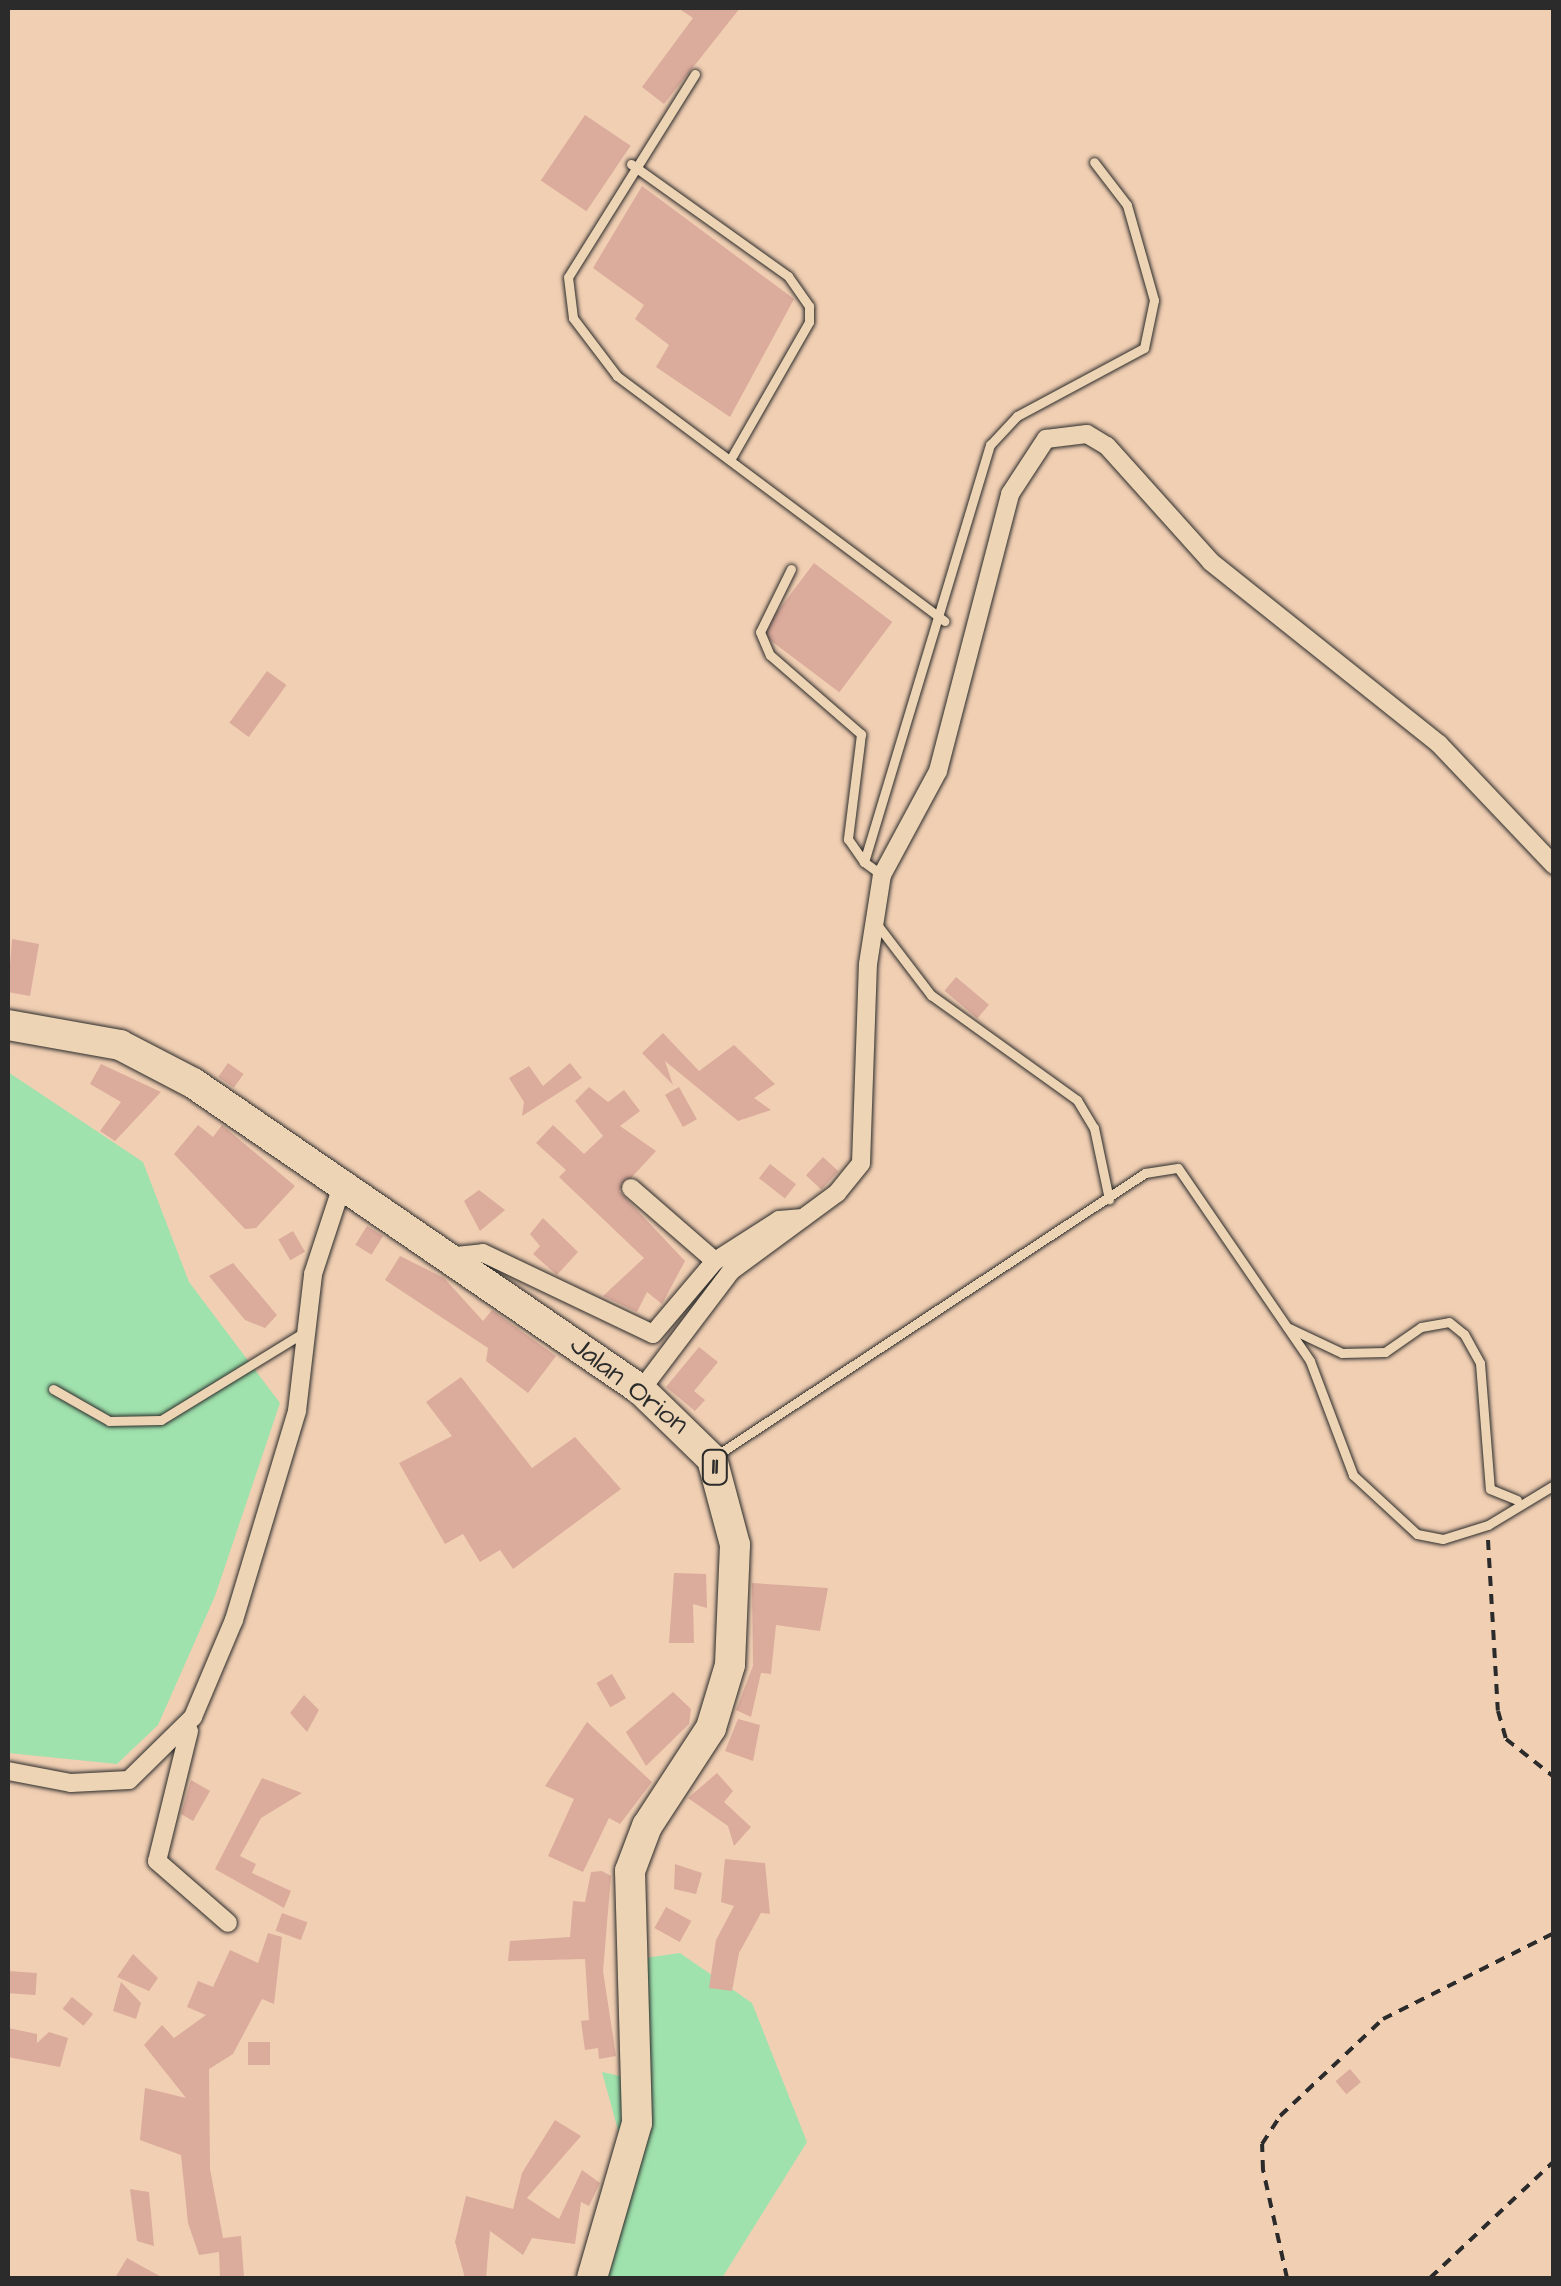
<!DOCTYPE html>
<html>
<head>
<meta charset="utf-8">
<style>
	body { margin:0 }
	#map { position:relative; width:1561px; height:2286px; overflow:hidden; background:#f1cfb3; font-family:"Architects Daughter",sans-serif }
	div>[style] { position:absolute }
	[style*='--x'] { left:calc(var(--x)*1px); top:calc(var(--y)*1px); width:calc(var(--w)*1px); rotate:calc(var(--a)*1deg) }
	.green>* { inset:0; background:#9fe2ad }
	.building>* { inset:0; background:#dbab9c; transform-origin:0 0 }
	.path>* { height:4px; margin-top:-2px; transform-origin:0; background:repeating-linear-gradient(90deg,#2b2b2b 0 10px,transparent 0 18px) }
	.roads { filter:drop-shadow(0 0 2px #2b2b2b) drop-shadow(0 0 2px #2b2b2b) }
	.service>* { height:9px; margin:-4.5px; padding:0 4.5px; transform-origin:4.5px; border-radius:4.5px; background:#ecd4b4 }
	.minor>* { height:18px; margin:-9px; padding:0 9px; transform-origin:9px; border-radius:9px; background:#ecd4b4 }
	.trunk>* { height:30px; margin:-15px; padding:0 15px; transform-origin:15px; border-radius:15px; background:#ecd4b4 }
	span { translate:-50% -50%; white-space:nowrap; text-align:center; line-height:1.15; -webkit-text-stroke:9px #ecd4b4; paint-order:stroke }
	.shield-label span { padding:2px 8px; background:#ecd4b4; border:2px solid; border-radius:8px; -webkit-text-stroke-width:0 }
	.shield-label { font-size:25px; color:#2b2b2b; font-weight:700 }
	.street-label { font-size:28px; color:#2b2b2b }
	.frame { position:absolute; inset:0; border:10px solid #2b2b2b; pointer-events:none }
</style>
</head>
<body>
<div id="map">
	<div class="green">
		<div style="clip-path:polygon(8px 1072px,143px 1162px,189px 1282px,280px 1403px,215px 1596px,158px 1725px,117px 1764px,8px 1753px)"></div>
		<div style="clip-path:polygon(680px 1953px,752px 2003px,807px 2142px,722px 2278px,598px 2278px,623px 2148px,602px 2072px,642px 2081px,638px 1959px)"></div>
	</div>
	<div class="building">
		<div style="clip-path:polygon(678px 8px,740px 8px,664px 104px,642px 87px,693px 18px)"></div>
		<div style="left:585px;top:115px;width:55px;height:79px;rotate:34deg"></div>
		<div style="clip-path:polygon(642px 186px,794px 299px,730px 417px,656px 367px,669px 345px,635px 319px,644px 305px,593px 268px)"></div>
		<div style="left:814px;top:563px;width:98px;height:88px;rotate:37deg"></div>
		<div style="left:267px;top:671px;width:24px;height:64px;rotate:36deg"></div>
		<div style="clip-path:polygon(12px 939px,39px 944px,30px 996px,8px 992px)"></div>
		<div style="left:956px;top:977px;width:43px;height:18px;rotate:40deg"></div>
		<div style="clip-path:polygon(663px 1033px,699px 1071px,734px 1045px,775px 1084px,754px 1098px,771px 1110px,738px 1121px,665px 1061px,673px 1085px,642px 1053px)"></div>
		<div style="left:228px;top:1063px;width:19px;height:17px;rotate:35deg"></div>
		<div style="clip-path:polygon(570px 1063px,582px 1078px,522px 1116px,524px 1102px,509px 1078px,529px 1066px,543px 1086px)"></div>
		<div style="clip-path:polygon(101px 1064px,161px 1092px,115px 1141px,100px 1131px,121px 1102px,90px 1084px)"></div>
		<div style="clip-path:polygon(589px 1087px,608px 1102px,624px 1090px,640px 1111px,620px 1126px,656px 1151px,619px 1191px,685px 1261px,662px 1304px,647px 1292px,637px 1312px,603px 1296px,644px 1258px,559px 1177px,566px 1170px,536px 1143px,553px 1125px,584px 1154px,603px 1136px,575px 1101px)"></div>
		<div style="left:679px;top:1087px;width:37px;height:16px;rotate:61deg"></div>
		<div style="clip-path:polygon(198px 1125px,213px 1137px,222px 1125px,295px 1186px,256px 1228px,245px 1229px,174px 1154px)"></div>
		<div style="left:823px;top:1157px;width:21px;height:25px;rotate:43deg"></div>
		<div style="left:770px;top:1164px;width:33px;height:18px;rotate:38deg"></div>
		<div style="clip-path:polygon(479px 1190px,505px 1210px,480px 1231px,464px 1201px)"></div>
		<div style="clip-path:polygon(543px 1218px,578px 1252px,557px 1275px,533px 1254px,540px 1246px,530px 1234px)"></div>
		<div style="left:367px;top:1226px;width:19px;height:22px;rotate:32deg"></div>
		<div style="left:293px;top:1231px;width:24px;height:17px;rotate:60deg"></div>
		<div style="clip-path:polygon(400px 1256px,444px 1278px,483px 1321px,492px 1310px,556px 1356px,528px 1393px,486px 1361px,488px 1348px,385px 1280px)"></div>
		<div style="clip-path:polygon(233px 1263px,277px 1315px,265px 1328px,245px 1320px,209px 1276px)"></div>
		<div style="clip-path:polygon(699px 1347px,718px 1362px,694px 1391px,705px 1400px,695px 1411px,666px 1387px)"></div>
		<div style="clip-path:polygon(461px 1377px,532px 1468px,575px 1437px,621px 1489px,513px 1569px,500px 1550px,480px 1562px,463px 1534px,445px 1544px,399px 1463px,452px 1436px,426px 1402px)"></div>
		<div style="clip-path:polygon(674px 1573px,706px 1574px,707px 1608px,693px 1604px,694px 1643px,669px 1643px)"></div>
		<div style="clip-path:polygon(752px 1583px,828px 1588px,820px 1631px,776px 1625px,771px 1674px,761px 1673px,751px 1717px,736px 1710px,753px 1666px)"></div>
		<div style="left:612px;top:1674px;width:28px;height:18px;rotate:60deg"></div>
		<div style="clip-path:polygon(673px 1692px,691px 1709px,689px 1724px,646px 1766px,626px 1732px)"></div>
		<div style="clip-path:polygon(304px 1695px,319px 1710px,307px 1732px,290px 1713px)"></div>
		<div style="clip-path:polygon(738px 1719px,760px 1725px,753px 1761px,725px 1751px)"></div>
		<div style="clip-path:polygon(587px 1722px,652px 1782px,620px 1824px,609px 1818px,583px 1872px,548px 1856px,574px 1799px,545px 1786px)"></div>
		<div style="clip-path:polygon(717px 1773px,733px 1791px,724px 1802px,751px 1827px,734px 1846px,728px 1826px,688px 1798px)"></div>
		<div style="clip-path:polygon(262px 1778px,302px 1793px,261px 1818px,240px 1856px,256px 1864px,252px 1873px,291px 1891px,284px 1908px,215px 1869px)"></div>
		<div style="clip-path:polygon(191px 1780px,210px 1791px,193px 1821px,181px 1814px)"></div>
		<div style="clip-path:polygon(725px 1859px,765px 1863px,770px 1914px,761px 1913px,739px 1953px,732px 1991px,709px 1988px,716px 1940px,734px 1906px,721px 1902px)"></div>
		<div style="clip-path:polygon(675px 1864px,702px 1873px,696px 1894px,674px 1889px)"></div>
		<div style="clip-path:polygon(602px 1871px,611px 1876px,603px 1971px,616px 2056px,599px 2059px,598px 2048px,585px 2050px,581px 2021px,589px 2020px,585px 1959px,508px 1961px,510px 1941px,570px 1937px,573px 1901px,585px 1902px,591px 1872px)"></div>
		<div style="left:666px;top:1907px;width:29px;height:24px;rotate:29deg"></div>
		<div style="left:282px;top:1913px;width:27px;height:19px;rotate:20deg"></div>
		<div style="clip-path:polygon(268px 1933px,282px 1937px,274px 2004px,262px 1999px,233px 2054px,209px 2069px,210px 2169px,223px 2238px,241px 2236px,244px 2278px,220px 2278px,219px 2252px,199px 2255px,188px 2223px,181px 2155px,140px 2140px,145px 2088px,186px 2098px,144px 2045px,162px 2025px,174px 2038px,206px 2015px,187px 2007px,198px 1981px,213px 1987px,230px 1950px,258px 1963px)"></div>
		<div style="clip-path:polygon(133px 1954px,158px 1978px,149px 1991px,117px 1977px)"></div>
		<div style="left:8px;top:1971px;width:29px;height:22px;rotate:4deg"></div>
		<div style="clip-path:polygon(121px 1982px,141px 2003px,136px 2019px,113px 2011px)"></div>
		<div style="left:72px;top:1997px;width:27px;height:15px;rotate:39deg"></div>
		<div style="clip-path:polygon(8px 2028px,37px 2034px,37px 2043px,49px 2032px,68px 2038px,60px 2067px,8px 2057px)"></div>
		<div style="left:248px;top:2042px;width:22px;height:23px"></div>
		<div style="left:1350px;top:2069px;width:17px;height:19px;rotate:50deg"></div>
		<div style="clip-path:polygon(555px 2120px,581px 2136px,527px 2198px,559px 2219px,582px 2170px,600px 2183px,589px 2206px,581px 2202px,575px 2244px,532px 2238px,523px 2255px,490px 2231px,486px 2278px,465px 2278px,455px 2242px,466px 2196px,513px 2209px,522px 2173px)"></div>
		<div style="clip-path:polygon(130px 2189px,149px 2192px,154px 2246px,137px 2241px)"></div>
		<div style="clip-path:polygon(127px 2258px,163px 2278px,115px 2278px)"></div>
	</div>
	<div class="path">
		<div style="--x:1488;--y:1540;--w:171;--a:86.7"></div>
		<div style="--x:1498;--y:1711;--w:29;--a:74"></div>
		<div style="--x:1506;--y:1739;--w:61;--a:38.4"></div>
		<div style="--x:1287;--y:2278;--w:111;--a:-102.5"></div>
		<div style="--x:1263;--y:2170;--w:26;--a:-92"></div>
		<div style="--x:1262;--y:2144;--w:33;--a:-57"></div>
		<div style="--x:1280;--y:2116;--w:141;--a:-43.3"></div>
		<div style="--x:1383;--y:2019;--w:191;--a:-26.7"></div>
		<div style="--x:1430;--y:2278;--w:170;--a:-43.3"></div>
	</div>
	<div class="roads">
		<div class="service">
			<div style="--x:695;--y:74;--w:239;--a:122"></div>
			<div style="--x:568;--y:277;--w:41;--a:83"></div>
			<div style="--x:573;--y:318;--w:73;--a:52.8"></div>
			<div style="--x:617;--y:376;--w:409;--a:36.8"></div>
			<div style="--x:631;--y:164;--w:193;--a:35.5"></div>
			<div style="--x:788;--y:276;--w:37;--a:55"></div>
			<div style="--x:809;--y:306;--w:16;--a:90"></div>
			<div style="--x:809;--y:322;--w:159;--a:119.8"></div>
			<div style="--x:791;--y:569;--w:70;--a:116.2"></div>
			<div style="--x:760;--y:632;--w:25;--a:67"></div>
			<div style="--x:770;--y:655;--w:121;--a:41"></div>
			<div style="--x:861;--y:734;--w:106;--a:97.1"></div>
			<div style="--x:848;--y:839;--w:28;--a:55"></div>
			<div style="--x:882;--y:875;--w:22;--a:-144"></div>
			<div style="--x:864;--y:862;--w:436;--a:-73.2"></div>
			<div style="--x:990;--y:445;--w:40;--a:-47"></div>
			<div style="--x:1017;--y:416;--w:144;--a:-28.2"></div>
			<div style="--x:1144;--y:348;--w:49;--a:-78.2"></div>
			<div style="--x:1154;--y:300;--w:99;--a:-105.9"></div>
			<div style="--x:1127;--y:205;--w:54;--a:-127.5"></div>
			<div style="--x:879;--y:927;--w:86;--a:52.6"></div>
			<div style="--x:931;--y:995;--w:180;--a:35.7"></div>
			<div style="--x:1077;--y:1100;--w:33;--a:59"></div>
			<div style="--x:1094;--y:1128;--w:73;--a:78.1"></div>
			<div style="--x:1287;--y:1327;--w:61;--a:25.3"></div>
			<div style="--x:1342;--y:1353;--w:43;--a:-1.3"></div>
			<div style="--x:1385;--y:1352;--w:44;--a:-34.8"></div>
			<div style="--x:1421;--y:1327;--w:28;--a:-10"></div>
			<div style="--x:1449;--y:1322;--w:19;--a:39"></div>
			<div style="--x:1464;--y:1334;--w:33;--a:61"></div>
			<div style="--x:1480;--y:1363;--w:126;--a:85.5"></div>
			<div style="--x:1490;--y:1489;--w:29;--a:22"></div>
			<div style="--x:53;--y:1389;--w:64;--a:29.7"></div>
			<div style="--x:109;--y:1421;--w:52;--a:-1.1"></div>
			<div style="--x:161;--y:1420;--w:170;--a:-31.5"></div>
			<div style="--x:714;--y:1457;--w:516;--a:-33.38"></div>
			<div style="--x:1145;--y:1173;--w:33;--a:-9"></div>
			<div style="--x:1178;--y:1168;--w:234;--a:55.6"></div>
			<div style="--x:1310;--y:1361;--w:122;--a:69.3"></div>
			<div style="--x:1353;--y:1475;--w:87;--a:42.7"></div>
			<div style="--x:1417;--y:1534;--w:26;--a:11"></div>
			<div style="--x:1443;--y:1539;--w:47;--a:-17.3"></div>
			<div style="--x:1488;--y:1525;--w:77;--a:-31.2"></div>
		</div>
		<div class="minor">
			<div style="--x:631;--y:1188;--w:111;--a:41"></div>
			<div style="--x:456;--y:1256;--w:27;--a:-6"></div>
			<div style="--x:483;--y:1253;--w:188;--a:25.5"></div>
			<div style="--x:653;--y:1334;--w:96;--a:-49.7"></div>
			<div style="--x:715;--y:1261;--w:76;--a:-32.6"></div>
			<div style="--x:779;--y:1220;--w:24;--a:-5"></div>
			<div style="--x:641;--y:1390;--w:149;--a:-52.9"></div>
			<div style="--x:731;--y:1271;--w:132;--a:-36.3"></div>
			<div style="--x:837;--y:1193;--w:38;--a:-51"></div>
			<div style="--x:861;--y:1163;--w:199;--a:-88"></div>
			<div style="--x:868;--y:964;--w:90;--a:-81.1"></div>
			<div style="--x:882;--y:875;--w:118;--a:-61.7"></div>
			<div style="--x:938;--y:771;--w:286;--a:-75.4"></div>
			<div style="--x:1010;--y:494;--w:66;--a:-56.8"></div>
			<div style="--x:1046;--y:439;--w:41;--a:-7"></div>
			<div style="--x:1087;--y:434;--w:23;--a:31"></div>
			<div style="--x:1107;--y:446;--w:156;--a:48.1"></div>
			<div style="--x:1211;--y:562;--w:292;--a:38.6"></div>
			<div style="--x:1439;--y:744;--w:167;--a:46.5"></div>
			<div style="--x:189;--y:1731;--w:134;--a:103.8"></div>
			<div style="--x:157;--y:1861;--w:94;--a:41.1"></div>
			<div style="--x:8;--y:1771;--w:64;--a:10.8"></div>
			<div style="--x:71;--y:1783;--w:58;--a:-3"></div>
			<div style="--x:129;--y:1780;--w:90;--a:-44.5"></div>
			<div style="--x:193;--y:1717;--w:105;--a:-67.1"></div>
			<div style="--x:234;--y:1620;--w:218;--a:-73.2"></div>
			<div style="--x:297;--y:1411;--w:138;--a:-83.3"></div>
			<div style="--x:313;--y:1274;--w:96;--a:-71.8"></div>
		</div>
		<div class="trunk">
			<div style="--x:8;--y:1025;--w:114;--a:10.1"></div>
			<div style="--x:120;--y:1045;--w:82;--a:27.5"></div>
			<div style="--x:193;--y:1083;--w:543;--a:34.42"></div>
			<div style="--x:641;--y:1390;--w:99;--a:44.2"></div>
			<div style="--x:712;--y:1459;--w:89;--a:75"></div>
			<div style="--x:735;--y:1545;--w:120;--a:92.4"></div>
			<div style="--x:730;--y:1665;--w:66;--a:106.8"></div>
			<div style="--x:711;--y:1728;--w:117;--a:123.1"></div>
			<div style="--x:647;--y:1826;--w:48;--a:110.7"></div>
			<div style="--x:630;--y:1871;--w:252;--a:88.4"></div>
			<div style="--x:637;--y:2123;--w:161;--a:106.2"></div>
		</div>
	</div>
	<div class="shield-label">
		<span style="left:715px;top:1467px">11</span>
	</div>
	<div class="street-label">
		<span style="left:629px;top:1385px;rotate:38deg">Jalan Orion</span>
	</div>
	<div class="frame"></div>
</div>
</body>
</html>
